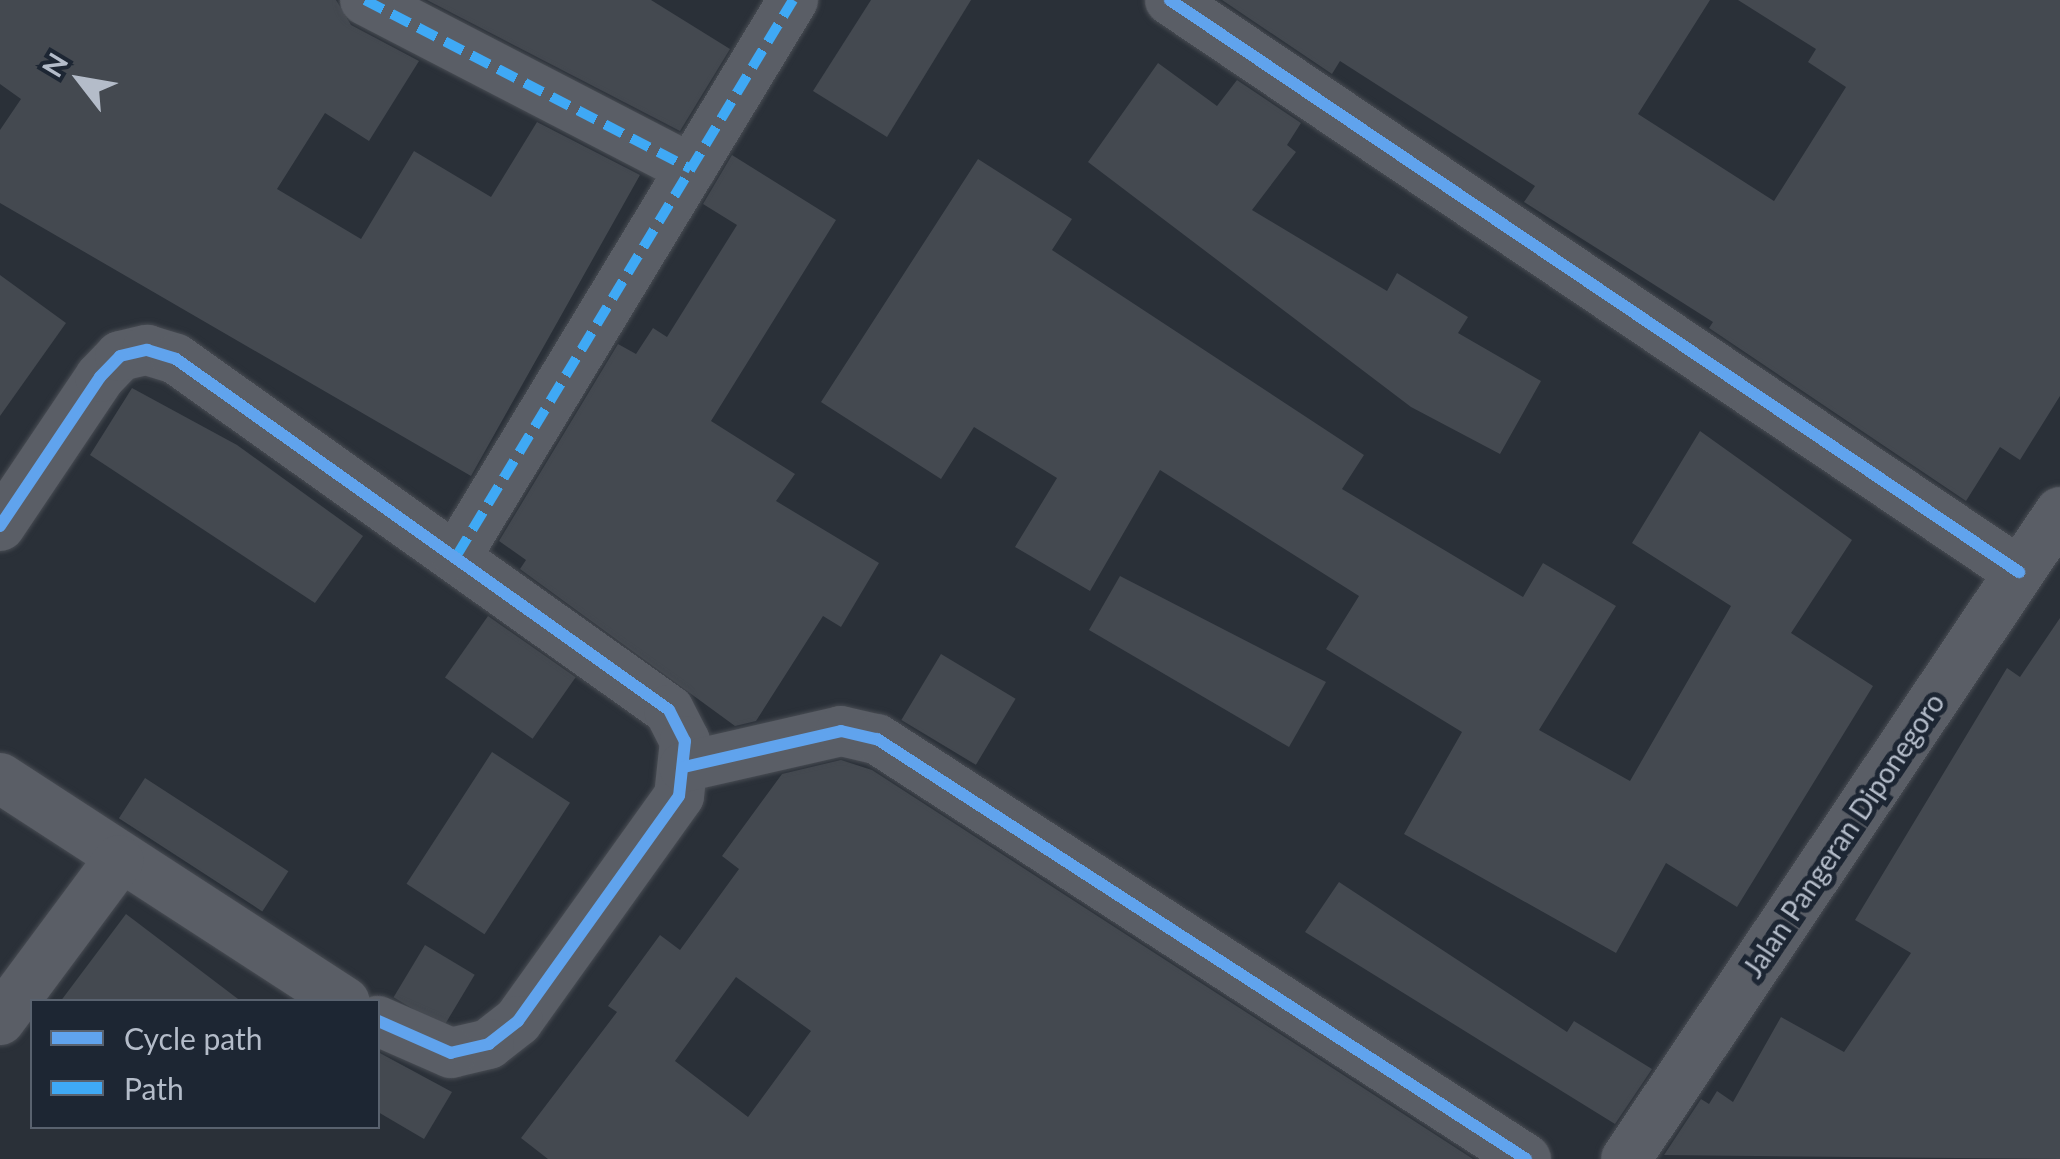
<!DOCTYPE html>
<html>
<head>
<meta charset="utf-8">
<style>
	body { margin:0 }
	#map { position:relative; width:2060px; height:1159px; overflow:hidden; background:#2a3038; font-family:Lato,sans-serif }
	div>[style] { position:absolute }
	[style*='--x'] { left:calc(var(--x)*1px); top:calc(var(--y)*1px); width:calc(var(--w)*1px); rotate:calc(var(--a)*1deg) }
	.building>* { inset:0; background:#444950; transform-origin:0 0 }
	.roads { filter:drop-shadow(0 0 2px #484c53) drop-shadow(0 0 2px #484c53) }
	.street>* { height:50px; margin:-25px; padding:0 25px; transform-origin:25px; border-radius:25px; background:#5a5e66 }
	.quiet>* { height:10px; margin-top:-5px; transform-origin:0; background:repeating-linear-gradient(90deg,#3fa9f5 0 20px,transparent 0 30px) }
	.cycleway>* { height:12px; margin:-6px; padding:0 6px; transform-origin:6px; border-radius:6px; background:#60a3ed }
	span { translate:-50% -50%; white-space:nowrap; text-align:center; line-height:1.15; -webkit-text-stroke:10px #1d2633; paint-order:stroke }
	.street-label { font-size:28px; color:#b4bcc9 }
	.legend { position:absolute; left:30px; top:999px; width:350px; height:130px; box-sizing:border-box; background:#1d2633; border:2px solid #59626f; margin:0; padding:12px 18px; list-style:none; font-size:30px; color:#b4bcc9 }
	.legend li { display:flex; align-items:center; gap:20px; height:50px }
	.legend b { width:50px; border:2px solid #59626f }
	.north { position:absolute; left:30px; top:30px; width:100px; height:100px; -webkit-text-stroke:8px #1d2633; paint-order:stroke; rotate:301deg; font-size:28px; font-weight:700; line-height:40px; text-align:center; color:#b4bcc9 }
	.north::after { content:''; display:block; margin:auto; width:35px; height:45px; background:#b4bcc9; clip-path:polygon(50% 0,100% 100%,50% 72%,0 100%) }
</style>
</head>
<body>
<div id="map">
	<div class="building">
		<div style="clip-path:polygon(0 0,336px 0,351px 25px,419px 61px,369px 141px,325px 113px,277px 189px,361px 239px,414px 151px,491px 197px,537px 122px,640px 175px,471px 476px,0 203px,0 130px,21px 99px,0 84px)"></div>
		<div style="clip-path:polygon(427px 0,651px 0,730px 49px,680px 131px)"></div>
		<div style="clip-path:polygon(871px 0,971px 0,887px 137px,813px 91px)"></div>
		<div style="clip-path:polygon(1222px 0,1710px 0,1638px 114px,1774px 201px,1846px 87px,1808px 62px,1816px 49px,1738px 0,2060px 0,2060px 396px,2020px 460px,2000px 447px,1966px 501px,1709px 328px,1713px 322px,1524px 202px,1535px 186px,1340px 61px,1332px 74px)"></div>
		<div style="clip-path:polygon(1158px 63px,1217px 106px,1237px 80px,1301px 123px,1287px 145px,1296px 152px,1252px 210px,1387px 291px,1397px 273px,1468px 317px,1458px 333px,1541px 381px,1500px 454px,1411px 407px,1088px 162px)"></div>
		<div style="clip-path:polygon(732px 155px,836px 220px,711px 421px,795px 474px,776px 501px,879px 563px,841px 627px,823px 616px,756px 721px,735px 726px,520px 569px,526px 560px,499px 541px,618px 344px,636px 354px,653px 328px,667px 337px,737px 225px,703px 204px)"></div>
		<div style="clip-path:polygon(978px 159px,1072px 219px,1052px 250px,1364px 455px,1342px 489px,1523px 597px,1543px 563px,1616px 606px,1539px 730px,1630px 781px,1731px 606px,1632px 543px,1700px 431px,1852px 540px,1791px 633px,1873px 686px,1737px 907px,1666px 863px,1616px 953px,1404px 834px,1462px 732px,1326px 649px,1359px 596px,1160px 470px,1090px 591px,1015px 547px,1057px 478px,974px 427px,941px 479px,821px 402px)"></div>
		<div style="clip-path:polygon(0 275px,66px 323px,0 416px)"></div>
		<div style="clip-path:polygon(132px 388px,237px 445px,363px 536px,315px 603px,90px 455px)"></div>
		<div style="clip-path:polygon(1120px 576px,1326px 682px,1289px 747px,1089px 630px)"></div>
		<div style="left:488px;top:616px;width:107px;height:75px;rotate:35deg"></div>
		<div style="clip-path:polygon(2060px 618px,2060px 1159px,1664px 1155px,1701px 1099px,1709px 1104px,1717px 1091px,1733px 1102px,1781px 1017px,1844px 1052px,1911px 953px,1855px 920px,2007px 668px,2020px 677px)"></div>
		<div style="left:941px;top:654px;width:87px;height:77px;rotate:31deg"></div>
		<div style="left:492px;top:752px;width:93px;height:157px;rotate:33deg"></div>
		<div style="clip-path:polygon(evenodd,841px 760px,872px 770px,1473px 1159px,548px 1159px,521px 1138px,617px 1012px,608px 1006px,660px 935px,680px 950px,739px 869px,722px 856px,782px 774px,841px 760px,736px 977px,811px 1031px,748px 1117px,675px 1061px,736px 977px)"></div>
		<div style="left:145px;top:778px;width:171px;height:48px;rotate:33deg"></div>
		<div style="clip-path:polygon(1339px 882px,1567px 1032px,1574px 1021px,1652px 1069px,1615px 1124px,1305px 932px)"></div>
		<div style="clip-path:polygon(126px 914px,242px 1002px,60px 1002px)"></div>
		<div style="left:425px;top:945px;width:58px;height:61px;rotate:31deg"></div>
		<div style="clip-path:polygon(378px 1052px,452px 1092px,424px 1139px,378px 1112px)"></div>
	</div>
	<div class="roads">
		<div class="street">
			<div style="--x:365;--y:0;--w:367;--a:27.4"></div>
			<div style="--x:1170;--y:0;--w:1024;--a:33.97"></div>
			<div style="--x:0;--y:526;--w:179;--a:-56.1"></div>
			<div style="--x:100;--y:377;--w:29;--a:-46"></div>
			<div style="--x:120;--y:356;--w:28;--a:-13"></div>
			<div style="--x:147;--y:350;--w:30;--a:17"></div>
			<div style="--x:176;--y:359;--w:605;--a:35.45"></div>
			<div style="--x:669;--y:710;--w:35;--a:63"></div>
			<div style="--x:685;--y:741;--w:55;--a:96.2"></div>
			<div style="--x:679;--y:796;--w:277;--a:125.6"></div>
			<div style="--x:518;--y:1021;--w:37;--a:142"></div>
			<div style="--x:489;--y:1044;--w:39;--a:167"></div>
			<div style="--x:451;--y:1053;--w:80;--a:-156.3"></div>
			<div style="--x:457;--y:555;--w:649;--a:-58.81"></div>
			<div style="--x:684;--y:767;--w:161;--a:-12.9"></div>
			<div style="--x:841;--y:731;--w:37;--a:13"></div>
			<div style="--x:877;--y:739;--w:773;--a:32.91"></div>
			<div style="--x:0;--y:778;--w:411;--a:33"></div>
			<div style="--x:0;--y:1020;--w:199;--a:-53.4"></div>
			<div style="--x:1626;--y:1159;--w:779;--a:-56.15"></div>
		</div>
	</div>
	<div class="quiet">
		<div style="--x:365;--y:0;--w:367;--a:27.4"></div>
		<div style="--x:457;--y:555;--w:649;--a:-58.81"></div>
	</div>
	<div class="cycleway">
		<div style="--x:1170;--y:0;--w:1024;--a:33.97"></div>
		<div style="--x:0;--y:526;--w:179;--a:-56.1"></div>
		<div style="--x:100;--y:377;--w:29;--a:-46"></div>
		<div style="--x:120;--y:356;--w:28;--a:-13"></div>
		<div style="--x:147;--y:350;--w:30;--a:17"></div>
		<div style="--x:176;--y:359;--w:605;--a:35.45"></div>
		<div style="--x:669;--y:710;--w:35;--a:63"></div>
		<div style="--x:685;--y:741;--w:55;--a:96.2"></div>
		<div style="--x:679;--y:796;--w:277;--a:125.6"></div>
		<div style="--x:518;--y:1021;--w:37;--a:142"></div>
		<div style="--x:489;--y:1044;--w:39;--a:167"></div>
		<div style="--x:451;--y:1053;--w:80;--a:-156.3"></div>
		<div style="--x:684;--y:767;--w:161;--a:-12.9"></div>
		<div style="--x:841;--y:731;--w:37;--a:13"></div>
		<div style="--x:877;--y:739;--w:773;--a:32.91"></div>
	</div>
	<div class="street-label">
		<span style="left:1843px;top:835px;rotate:-56deg">Jalan Pangeran Diponegoro</span>
	</div>
	<ul class="legend">
	<li><b style="height:12px;background:#60a3ed"></b>Cycle path</li>
	<li><b style="height:12px;background:#3fa9f5"></b>Path</li>
	</ul>
	<div class="north">N</div>
</div>
</body>
</html>
